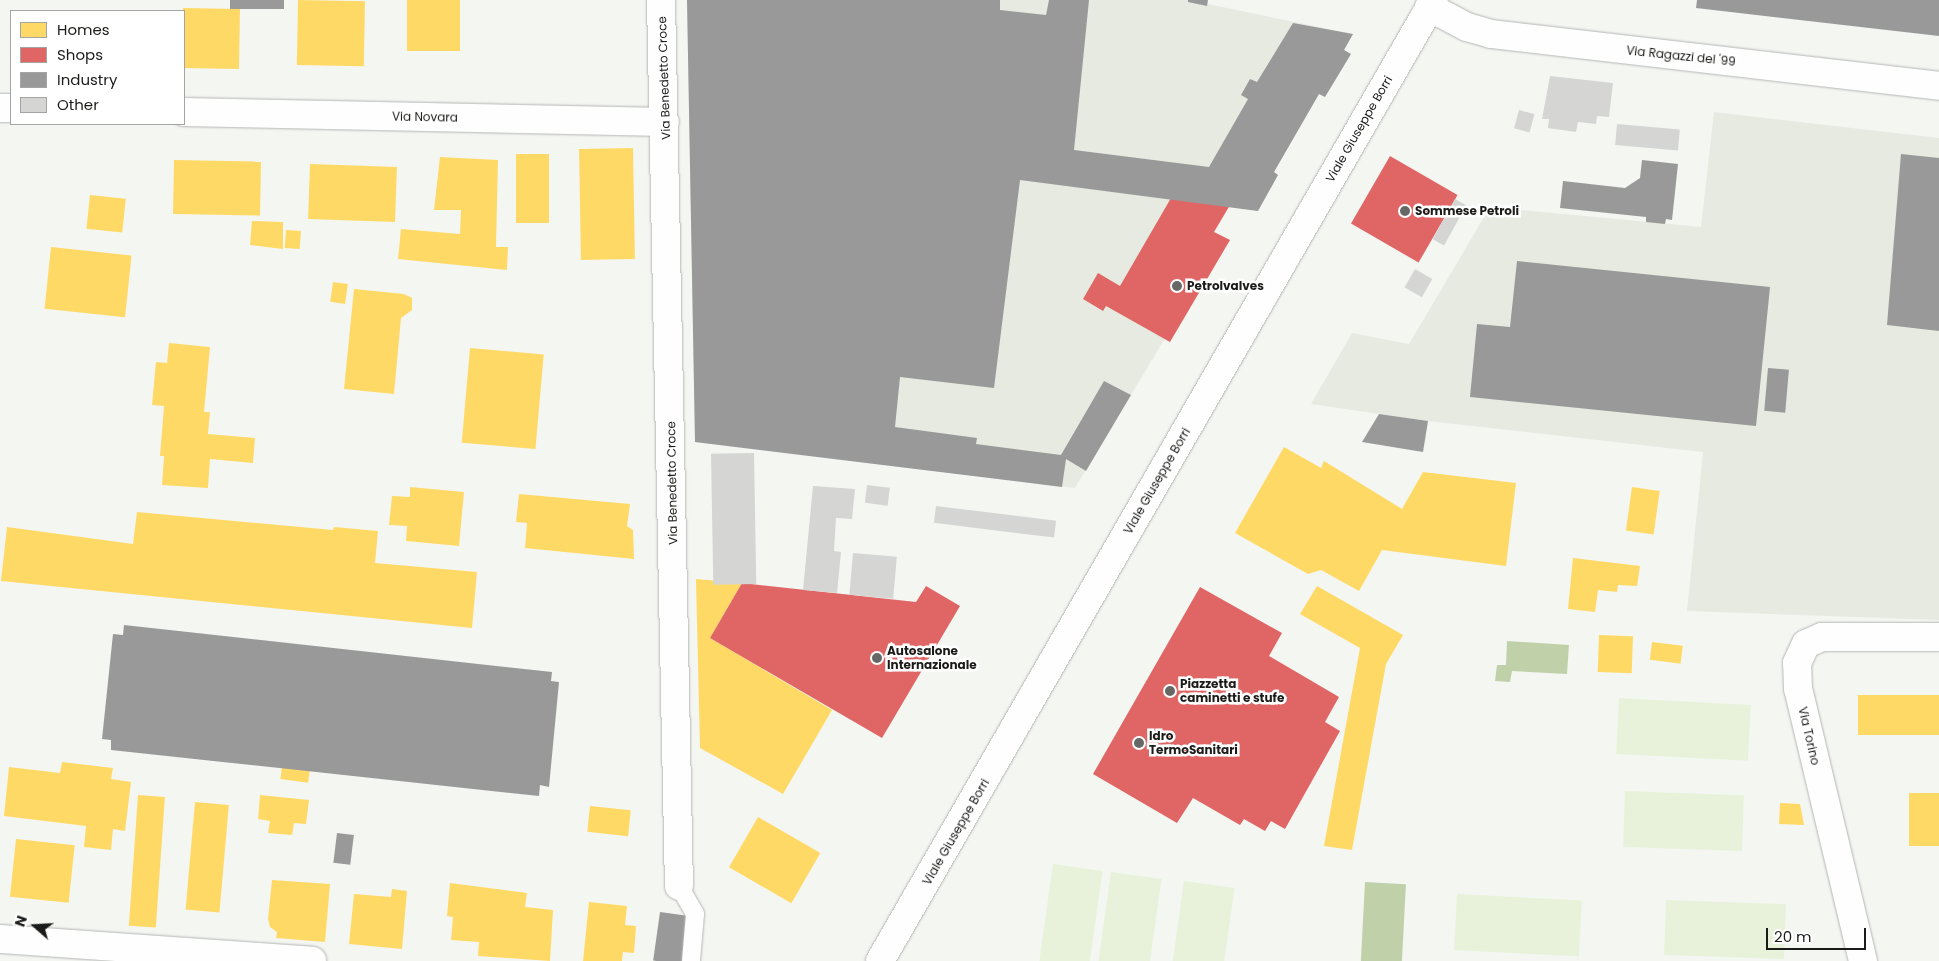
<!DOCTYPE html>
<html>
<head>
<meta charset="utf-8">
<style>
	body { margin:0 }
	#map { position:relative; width:1939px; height:961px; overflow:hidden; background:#f4f6f2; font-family:Poppins,sans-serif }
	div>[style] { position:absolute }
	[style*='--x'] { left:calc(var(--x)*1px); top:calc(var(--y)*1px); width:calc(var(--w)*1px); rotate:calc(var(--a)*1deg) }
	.built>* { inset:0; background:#e6eae1 }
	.green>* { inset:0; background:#e8f2db; transform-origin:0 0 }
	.water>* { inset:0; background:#c0d1aa; transform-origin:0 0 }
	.homes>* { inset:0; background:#ffd966; transform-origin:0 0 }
	.shops>* { inset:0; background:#e06666; transform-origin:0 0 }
	.industry>* { inset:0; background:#999; transform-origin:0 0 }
	.building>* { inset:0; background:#d5d6d3; transform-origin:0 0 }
	.roads { filter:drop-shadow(0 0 1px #b4b6b3) drop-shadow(0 0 1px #b4b6b3) }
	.service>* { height:18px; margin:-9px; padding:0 9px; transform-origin:9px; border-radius:9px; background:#fdfefd }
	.minor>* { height:28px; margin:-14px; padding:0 14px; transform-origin:14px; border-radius:14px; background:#fdfefd }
	.secondary>* { height:28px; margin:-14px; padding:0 14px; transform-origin:14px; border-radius:14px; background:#fdfefd }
	.dots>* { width:14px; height:14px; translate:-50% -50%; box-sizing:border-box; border:2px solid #fff; border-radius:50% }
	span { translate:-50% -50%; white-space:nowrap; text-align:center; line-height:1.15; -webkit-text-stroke:5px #fff; paint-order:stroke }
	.street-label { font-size:12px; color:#1b1c19 }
	.poi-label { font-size:12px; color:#1b1c19; font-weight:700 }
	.left { translate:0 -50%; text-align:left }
	.legend { position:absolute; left:10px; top:10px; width:175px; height:115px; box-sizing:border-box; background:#fff; border:1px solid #a4a4a3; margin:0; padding:6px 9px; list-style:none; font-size:15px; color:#1b1c19 }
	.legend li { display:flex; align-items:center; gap:10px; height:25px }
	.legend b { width:25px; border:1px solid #a4a4a3 }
	.north { position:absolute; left:10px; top:901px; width:50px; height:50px; -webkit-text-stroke:4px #fff; paint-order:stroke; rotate:289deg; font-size:14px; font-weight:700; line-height:20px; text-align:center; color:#1b1c19 }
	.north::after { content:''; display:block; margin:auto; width:18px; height:22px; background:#1b1c19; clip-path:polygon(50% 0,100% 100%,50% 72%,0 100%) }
	.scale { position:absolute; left:1766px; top:928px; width:100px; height:22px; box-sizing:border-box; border:2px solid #1b1c19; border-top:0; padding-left:6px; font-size:15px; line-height:18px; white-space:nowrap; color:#1b1c19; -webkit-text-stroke:4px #fff; paint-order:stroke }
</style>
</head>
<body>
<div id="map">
	<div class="built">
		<div style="clip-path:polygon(687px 0,1188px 0,1353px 34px,1344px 50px,1351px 54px,1325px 97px,1319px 94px,1274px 172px,1278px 175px,1258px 211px,1230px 205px,1214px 232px,1230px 240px,1170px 342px,1164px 340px,1075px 488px,695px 442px)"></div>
		<div style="clip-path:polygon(1714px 112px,1939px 138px,1939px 620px,1687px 611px,1703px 452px,1428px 421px,1311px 404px,1352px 333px,1409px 344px,1490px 207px,1701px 227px)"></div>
	</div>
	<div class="green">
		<div style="left:1619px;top:698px;width:132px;height:56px;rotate:3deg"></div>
		<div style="left:1625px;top:791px;width:119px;height:56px;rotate:2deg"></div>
		<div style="left:1053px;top:864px;width:50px;height:98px;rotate:8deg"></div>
		<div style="left:1111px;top:872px;width:51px;height:90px;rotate:8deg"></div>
		<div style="left:1184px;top:881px;width:51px;height:81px;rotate:8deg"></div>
		<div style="left:1457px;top:894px;width:125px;height:56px;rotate:3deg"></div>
		<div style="left:1666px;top:900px;width:120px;height:55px;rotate:2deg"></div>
	</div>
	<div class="water">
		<div style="clip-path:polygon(1507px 641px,1569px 645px,1567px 674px,1512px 671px,1510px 682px,1495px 681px,1497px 665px,1506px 665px)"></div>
		<div style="left:1365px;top:882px;width:41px;height:79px;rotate:3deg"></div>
	</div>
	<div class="homes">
		<div style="left:298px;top:0;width:67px;height:65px;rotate:1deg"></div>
		<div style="left:407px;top:0;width:53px;height:51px"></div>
		<div style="left:183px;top:8px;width:57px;height:60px;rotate:1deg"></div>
		<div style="left:633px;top:148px;width:111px;height:54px;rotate:89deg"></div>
		<div style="left:516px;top:154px;width:33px;height:69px"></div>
		<div style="clip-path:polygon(440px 157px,498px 160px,496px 247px,508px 247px,507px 270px,398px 259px,401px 229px,460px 234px,461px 210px,434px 210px)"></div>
		<div style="left:174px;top:160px;width:87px;height:54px;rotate:1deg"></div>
		<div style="left:310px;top:164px;width:87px;height:55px;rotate:2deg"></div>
		<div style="left:90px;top:195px;width:36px;height:34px;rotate:6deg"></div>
		<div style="clip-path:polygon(252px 221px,283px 222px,283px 249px,250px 245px)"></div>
		<div style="left:286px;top:230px;width:15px;height:18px;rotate:4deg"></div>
		<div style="left:51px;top:247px;width:81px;height:62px;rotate:6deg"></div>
		<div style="left:333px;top:282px;width:15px;height:20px;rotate:8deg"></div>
		<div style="clip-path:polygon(354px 289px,404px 294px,412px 298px,412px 310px,401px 318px,394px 394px,344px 389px)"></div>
		<div style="clip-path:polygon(169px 343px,210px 347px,204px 412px,210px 412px,208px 434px,255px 438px,253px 463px,210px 459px,208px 488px,162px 485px,164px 456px,160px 456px,164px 406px,152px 405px,156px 362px,167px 363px)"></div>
		<div style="left:470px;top:348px;width:74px;height:95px;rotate:5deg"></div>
		<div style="clip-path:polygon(1284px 447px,1321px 468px,1324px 461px,1402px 509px,1423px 472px,1516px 483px,1506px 566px,1382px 550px,1359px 591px,1321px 570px,1308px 574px,1235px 533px)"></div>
		<div style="clip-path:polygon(410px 487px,464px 492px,459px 546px,406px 541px,407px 526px,389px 525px,392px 496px,410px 497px)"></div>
		<div style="left:1632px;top:487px;width:28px;height:44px;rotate:8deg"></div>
		<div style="clip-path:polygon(519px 494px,630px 504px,627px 526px,633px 530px,634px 559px,525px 548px,527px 523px,516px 522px)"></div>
		<div style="clip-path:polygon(137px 512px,333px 530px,334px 527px,378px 531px,375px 563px,477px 572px,472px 628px,1px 581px,7px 527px,133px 544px)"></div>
		<div style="clip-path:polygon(1573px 558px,1640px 566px,1637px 586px,1618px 585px,1617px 592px,1598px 590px,1595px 612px,1568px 609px)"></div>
		<div style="clip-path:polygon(696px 579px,742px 583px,710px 638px,832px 710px,783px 794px,700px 748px)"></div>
		<div style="clip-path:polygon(1317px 586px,1403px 635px,1386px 664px,1352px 850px,1324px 846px,1360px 648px,1300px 614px)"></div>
		<div style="left:1599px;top:635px;width:34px;height:37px;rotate:2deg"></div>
		<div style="left:1652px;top:642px;width:31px;height:18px;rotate:7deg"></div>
		<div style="left:1939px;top:695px;width:40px;height:81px;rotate:90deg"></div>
		<div style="clip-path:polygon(62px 762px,113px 768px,111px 779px,131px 782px,125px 831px,113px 829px,111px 850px,84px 847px,86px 826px,4px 816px,9px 767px,60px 773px)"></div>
		<div style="left:282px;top:767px;width:28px;height:12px;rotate:8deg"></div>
		<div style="left:1939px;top:793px;width:53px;height:30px;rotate:90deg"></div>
		<div style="left:138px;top:795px;width:27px;height:131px;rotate:4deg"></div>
		<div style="clip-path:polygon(260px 795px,309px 800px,306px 824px,294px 823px,292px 835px,268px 833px,270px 821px,258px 819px)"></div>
		<div style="left:195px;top:802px;width:34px;height:108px;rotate:5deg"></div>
		<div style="clip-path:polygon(1780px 803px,1800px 804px,1804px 825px,1779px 824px)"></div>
		<div style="left:590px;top:806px;width:41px;height:26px;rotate:6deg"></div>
		<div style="left:758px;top:817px;width:72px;height:58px;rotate:30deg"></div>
		<div style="left:16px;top:839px;width:59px;height:58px;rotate:6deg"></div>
		<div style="clip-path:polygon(272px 880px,330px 884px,325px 942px,276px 938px,277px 932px,270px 927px,268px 919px)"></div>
		<div style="clip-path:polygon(450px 883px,527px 893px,525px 907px,553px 910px,550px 961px,478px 956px,479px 942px,451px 940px,453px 917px,447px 916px)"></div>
		<div style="clip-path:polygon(392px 889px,407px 891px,402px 949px,349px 944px,354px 894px,391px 897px)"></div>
		<div style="clip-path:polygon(589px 902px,627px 906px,625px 925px,636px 926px,634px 953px,623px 952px,622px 961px,583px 961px)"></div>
	</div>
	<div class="shops">
		<div style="left:1390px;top:156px;width:78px;height:78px;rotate:30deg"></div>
		<div style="clip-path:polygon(1171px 198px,1230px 205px,1214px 232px,1230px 240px,1170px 342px,1106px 306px,1103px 311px,1083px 299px,1098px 273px,1120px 286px)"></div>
		<div style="clip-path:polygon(742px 583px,916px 602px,926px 586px,960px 606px,882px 738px,710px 638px)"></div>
		<div style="clip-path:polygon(1200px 587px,1282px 633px,1269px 656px,1339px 697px,1325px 722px,1340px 731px,1285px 829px,1271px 821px,1265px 831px,1244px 819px,1240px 825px,1193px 798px,1177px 823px,1093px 774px)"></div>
	</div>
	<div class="industry">
		<div style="left:230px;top:0;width:54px;height:9px"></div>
		<div style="clip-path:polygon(687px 0,1000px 0,1000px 10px,1046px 15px,1049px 0,1089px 0,1074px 150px,1209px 167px,1248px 99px,1241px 95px,1250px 79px,1257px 82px,1293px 23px,1353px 34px,1344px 50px,1351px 54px,1325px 97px,1319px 94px,1274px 172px,1278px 175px,1258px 211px,1020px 180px,994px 388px,900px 377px,895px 427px,977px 438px,976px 444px,1061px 455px,1104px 381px,1131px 395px,1086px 471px,1066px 459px,1062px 487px,695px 442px)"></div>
		<div style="clip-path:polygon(1188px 0,1208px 0,1207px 6px,1188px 2px)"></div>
		<div style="clip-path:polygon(1697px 0,1939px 0,1939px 36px,1696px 8px)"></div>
		<div style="clip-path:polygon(1901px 154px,1939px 158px,1939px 331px,1887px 325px)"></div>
		<div style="clip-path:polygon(1642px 160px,1678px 164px,1672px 220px,1666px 219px,1665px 224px,1646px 222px,1646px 217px,1560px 208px,1563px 181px,1625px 188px,1640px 178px)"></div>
		<div style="clip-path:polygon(1517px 261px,1770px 287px,1756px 426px,1470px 397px,1477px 324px,1510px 327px)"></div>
		<div style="left:1768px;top:368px;width:21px;height:43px;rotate:5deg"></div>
		<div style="clip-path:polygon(1379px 414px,1428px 421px,1423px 452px,1362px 442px)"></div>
		<div style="clip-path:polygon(124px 625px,552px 672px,551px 681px,559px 682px,549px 787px,540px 785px,539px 796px,111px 750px,111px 740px,102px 739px,113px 634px,123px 635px)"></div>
		<div style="left:337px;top:833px;width:17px;height:30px;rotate:7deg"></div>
		<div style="left:660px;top:912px;width:29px;height:49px;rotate:8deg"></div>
	</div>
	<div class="building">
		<div style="clip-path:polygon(1550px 76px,1613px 83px,1609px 117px,1597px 116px,1596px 124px,1578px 122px,1576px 132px,1548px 128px,1549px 119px,1542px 119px)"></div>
		<div style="left:1519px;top:110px;width:16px;height:19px;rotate:15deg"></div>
		<div style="left:1617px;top:124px;width:63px;height:21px;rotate:5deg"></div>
		<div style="left:1455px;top:199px;width:13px;height:46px;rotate:29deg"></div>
		<div style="left:1415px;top:269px;width:20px;height:21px;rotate:30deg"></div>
		<div style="left:754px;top:453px;width:131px;height:43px;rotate:89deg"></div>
		<div style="left:867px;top:485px;width:23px;height:18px;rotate:7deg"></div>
		<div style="clip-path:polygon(813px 486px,855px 489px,852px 519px,836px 518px,834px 551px,841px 552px,837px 593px,803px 590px)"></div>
		<div style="left:936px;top:506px;width:121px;height:17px;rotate:7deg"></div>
		<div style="left:853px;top:553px;width:44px;height:42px;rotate:5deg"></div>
	</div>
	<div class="roads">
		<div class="service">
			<div style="--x:679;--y:886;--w:32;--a:60"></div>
			<div style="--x:695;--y:914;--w:47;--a:94.9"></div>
		</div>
		<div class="minor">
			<div style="--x:661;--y:0;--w:886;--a:88.84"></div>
			<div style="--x:1429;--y:7;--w:43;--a:27.8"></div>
			<div style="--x:1467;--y:27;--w:25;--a:16"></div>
			<div style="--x:1491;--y:34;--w:451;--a:6.6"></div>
			<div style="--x:0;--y:108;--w:11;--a:0"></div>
			<div style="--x:184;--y:112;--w:481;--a:1.2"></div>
			<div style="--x:0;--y:939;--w:313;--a:4"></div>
			<div style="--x:1863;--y:961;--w:280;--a:-103.4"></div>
			<div style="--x:1798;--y:689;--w:26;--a:-92"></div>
			<div style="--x:1797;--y:663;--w:21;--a:-65"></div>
			<div style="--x:1806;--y:644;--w:17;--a:-24"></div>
			<div style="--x:1822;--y:637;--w:117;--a:0"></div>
		</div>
		<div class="secondary">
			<div style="--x:880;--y:961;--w:1109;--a:-60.04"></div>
		</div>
	</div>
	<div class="dots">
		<div style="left:1405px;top:211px;background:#676865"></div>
		<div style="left:1177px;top:286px;background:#676865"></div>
		<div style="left:877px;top:658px;background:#676865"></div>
		<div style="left:1170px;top:691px;background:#676865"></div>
		<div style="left:1139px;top:743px;background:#676865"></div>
	</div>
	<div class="street-label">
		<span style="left:1681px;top:56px;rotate:6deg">Via Ragazzi del '99</span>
		<span style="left:664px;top:78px;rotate:-92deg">Via Benedetto Croce</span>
		<span style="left:425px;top:117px;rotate:1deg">Via Novara</span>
		<span style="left:1359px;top:129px;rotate:-60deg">Viale Giuseppe Borri</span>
		<span style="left:1157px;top:481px;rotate:-60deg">Viale Giuseppe Borri</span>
		<span style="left:672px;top:483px;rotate:-91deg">Via Benedetto Croce</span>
		<span style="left:1809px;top:736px;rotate:77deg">Via Torino</span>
		<span style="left:956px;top:832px;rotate:-60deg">Viale Giuseppe Borri</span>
	</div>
	<div class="poi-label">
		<span class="left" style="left:1415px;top:211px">Sommese Petroli</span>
		<span class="left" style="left:1187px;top:286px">Petrolvalves</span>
		<span class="left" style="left:887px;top:658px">Autosalone<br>Internazionale</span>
		<span class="left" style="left:1180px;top:691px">Piazzetta<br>caminetti e stufe</span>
		<span class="left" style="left:1149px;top:743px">Idro<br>TermoSanitari</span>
	</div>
	<ul class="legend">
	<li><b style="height:14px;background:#ffd966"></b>Homes</li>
	<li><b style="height:14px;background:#e06666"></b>Shops</li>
	<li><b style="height:14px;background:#999"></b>Industry</li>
	<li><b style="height:14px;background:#d5d6d3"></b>Other</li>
	</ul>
	<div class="north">N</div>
	<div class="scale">20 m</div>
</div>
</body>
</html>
